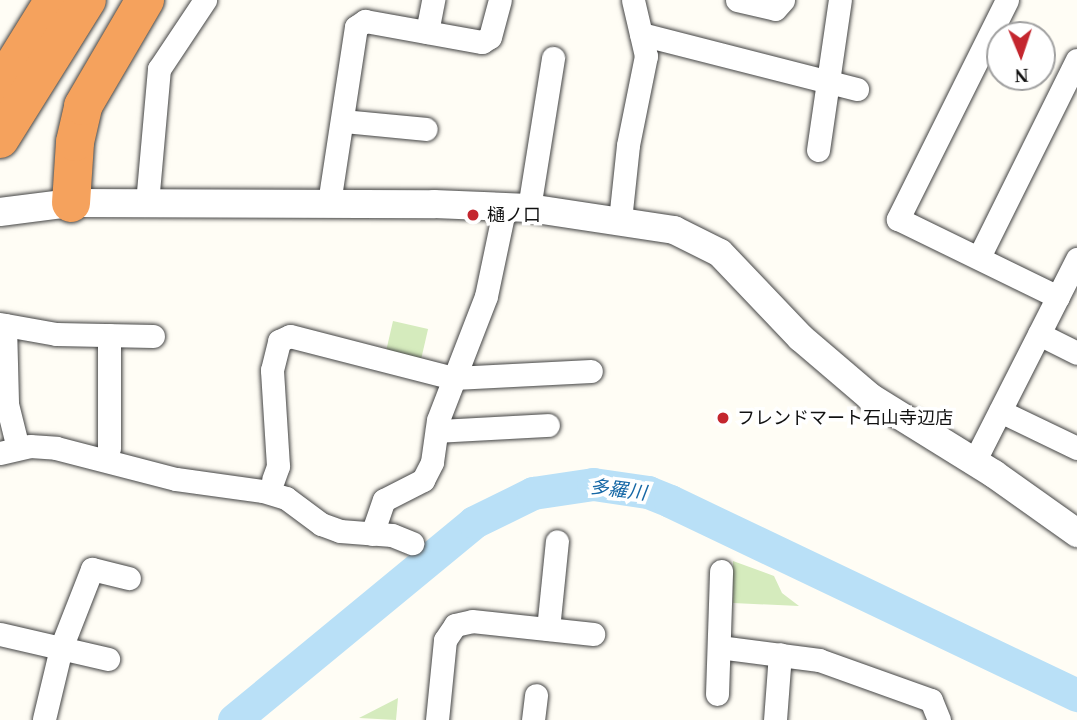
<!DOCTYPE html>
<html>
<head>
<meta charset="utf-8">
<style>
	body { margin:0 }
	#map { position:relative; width:1077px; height:720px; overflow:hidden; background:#fffdf5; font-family:"Times New Roman","Noto Sans JP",serif }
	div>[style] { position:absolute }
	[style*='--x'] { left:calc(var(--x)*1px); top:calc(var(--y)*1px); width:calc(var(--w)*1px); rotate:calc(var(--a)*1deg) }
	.green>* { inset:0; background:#d5ebbd; transform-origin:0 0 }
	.river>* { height:33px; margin:-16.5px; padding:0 16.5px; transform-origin:16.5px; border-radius:16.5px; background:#b9e0f7 }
	.roads { filter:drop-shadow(0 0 2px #444) drop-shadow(0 0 2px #444) }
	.minor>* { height:23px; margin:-11.5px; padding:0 11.5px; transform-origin:11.5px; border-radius:11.5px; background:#fff }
	.tertiary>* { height:28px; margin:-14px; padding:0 14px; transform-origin:14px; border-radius:14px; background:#fff }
	.motorway>* { height:38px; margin:-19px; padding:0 19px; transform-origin:19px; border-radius:19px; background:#f5a25d }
	.dots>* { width:19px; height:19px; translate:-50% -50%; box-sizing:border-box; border:4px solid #fff; border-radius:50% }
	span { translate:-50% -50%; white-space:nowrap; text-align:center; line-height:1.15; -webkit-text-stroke:7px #fff; paint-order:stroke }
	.poi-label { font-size:18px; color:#111 }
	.left { translate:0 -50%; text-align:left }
	.water-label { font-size:19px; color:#1768a6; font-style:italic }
	.north { position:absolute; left:986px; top:21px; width:70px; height:70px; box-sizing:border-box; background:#fff; border:2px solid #a0a0a0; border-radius:50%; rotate:178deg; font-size:19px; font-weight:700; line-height:28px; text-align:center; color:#111 }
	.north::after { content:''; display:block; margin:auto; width:24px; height:32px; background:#c4262e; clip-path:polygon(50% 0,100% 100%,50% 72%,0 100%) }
</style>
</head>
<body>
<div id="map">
	<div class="green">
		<div style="left:393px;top:321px;width:36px;height:32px;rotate:13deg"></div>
		<div style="clip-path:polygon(733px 561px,774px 576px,782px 593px,799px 606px,733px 603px)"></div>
		<div style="clip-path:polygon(398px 698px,396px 720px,359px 718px)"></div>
	</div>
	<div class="river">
		<div style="--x:234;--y:720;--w:311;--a:-39.5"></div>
		<div style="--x:474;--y:522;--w:66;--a:-26.2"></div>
		<div style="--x:533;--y:493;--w:61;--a:-8.5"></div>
		<div style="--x:593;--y:484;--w:56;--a:8.3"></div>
		<div style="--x:648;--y:492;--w:24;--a:22"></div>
		<div style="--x:670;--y:501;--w:451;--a:25.5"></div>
	</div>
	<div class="roads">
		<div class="minor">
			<div style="--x:737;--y:0;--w:39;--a:13"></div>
			<div style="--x:775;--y:9;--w:12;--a:-48"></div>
			<div style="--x:1007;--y:0;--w:245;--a:116.5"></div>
			<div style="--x:898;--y:219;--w:178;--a:26"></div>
			<div style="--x:427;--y:32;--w:33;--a:-79"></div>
			<div style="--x:641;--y:34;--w:223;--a:14.3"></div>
			<div style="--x:343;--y:121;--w:83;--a:5.5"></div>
			<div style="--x:818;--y:150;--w:152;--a:-81.7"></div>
			<div style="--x:147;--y:203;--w:135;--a:-84.9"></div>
			<div style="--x:159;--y:69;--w:83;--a:-56.3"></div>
			<div style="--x:329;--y:203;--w:178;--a:-81.3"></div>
			<div style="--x:356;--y:27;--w:11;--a:-34"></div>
			<div style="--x:365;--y:21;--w:119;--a:10.2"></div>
			<div style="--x:482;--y:42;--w:9;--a:-32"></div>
			<div style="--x:490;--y:37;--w:38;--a:-75"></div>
			<div style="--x:529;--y:208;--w:152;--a:-80.9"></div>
			<div style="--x:620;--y:220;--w:75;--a:-83.9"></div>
			<div style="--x:628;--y:145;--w:91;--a:-78.6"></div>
			<div style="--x:646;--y:56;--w:57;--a:-103.1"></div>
			<div style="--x:979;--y:257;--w:220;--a:-63.6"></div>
			<div style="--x:0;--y:324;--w:57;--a:10.1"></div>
			<div style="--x:56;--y:334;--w:97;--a:1.2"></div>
			<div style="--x:5;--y:325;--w:79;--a:88.5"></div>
			<div style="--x:7;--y:404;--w:45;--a:76"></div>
			<div style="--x:1039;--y:334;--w:42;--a:26.6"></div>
			<div style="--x:109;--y:335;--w:113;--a:90"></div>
			<div style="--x:1000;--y:411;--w:85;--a:25.7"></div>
			<div style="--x:437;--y:431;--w:111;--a:-3.1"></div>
			<div style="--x:0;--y:453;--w:31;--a:-13"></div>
			<div style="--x:30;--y:446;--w:26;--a:4"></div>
			<div style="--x:56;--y:448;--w:124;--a:14.5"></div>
			<div style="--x:176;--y:479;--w:88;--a:7.9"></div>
			<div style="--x:263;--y:491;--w:24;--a:17"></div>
			<div style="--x:286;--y:498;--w:44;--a:36.6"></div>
			<div style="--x:321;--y:524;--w:20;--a:20"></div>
			<div style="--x:340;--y:531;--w:52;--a:4.4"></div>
			<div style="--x:392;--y:535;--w:22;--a:22"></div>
			<div style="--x:974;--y:462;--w:228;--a:-63.1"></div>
			<div style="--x:273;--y:480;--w:15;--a:-70"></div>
			<div style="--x:278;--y:466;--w:96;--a:-93.6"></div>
			<div style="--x:272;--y:370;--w:30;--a:-76"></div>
			<div style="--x:279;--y:341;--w:12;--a:-24"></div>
			<div style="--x:290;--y:336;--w:169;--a:14.4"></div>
			<div style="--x:454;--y:378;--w:137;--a:-2.9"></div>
			<div style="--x:372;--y:534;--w:36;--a:-71"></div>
			<div style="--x:384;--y:500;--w:44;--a:-27.1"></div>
			<div style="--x:423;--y:480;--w:20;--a:-63"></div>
			<div style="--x:432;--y:462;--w:42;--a:-81.9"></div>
			<div style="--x:438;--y:420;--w:133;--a:-68.8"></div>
			<div style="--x:486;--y:296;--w:92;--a:-78.1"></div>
			<div style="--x:548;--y:629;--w:88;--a:-84.2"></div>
			<div style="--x:0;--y:634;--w:111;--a:13"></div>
			<div style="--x:719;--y:647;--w:101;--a:7.4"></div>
			<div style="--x:819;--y:660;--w:119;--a:19.7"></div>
			<div style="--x:931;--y:700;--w:22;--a:68"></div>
			<div style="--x:717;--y:694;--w:123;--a:-88.1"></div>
			<div style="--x:44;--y:719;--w:73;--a:-76.5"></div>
			<div style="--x:61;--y:648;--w:85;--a:-68.6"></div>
			<div style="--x:92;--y:569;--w:38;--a:14"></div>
			<div style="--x:437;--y:720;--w:80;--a:-84.3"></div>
			<div style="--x:445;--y:640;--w:18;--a:-56"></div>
			<div style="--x:455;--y:625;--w:17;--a:-13"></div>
			<div style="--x:472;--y:621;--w:122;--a:6.1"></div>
			<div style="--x:533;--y:720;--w:25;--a:-83"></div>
			<div style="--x:775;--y:720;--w:66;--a:-85.7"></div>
		</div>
		<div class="tertiary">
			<div style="--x:0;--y:212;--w:72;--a:-7.2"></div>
			<div style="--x:71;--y:203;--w:363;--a:0.2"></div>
			<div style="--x:434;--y:204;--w:95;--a:2.4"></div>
			<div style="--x:529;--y:208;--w:147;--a:8.6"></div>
			<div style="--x:674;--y:230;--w:51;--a:26.6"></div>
			<div style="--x:720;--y:253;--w:117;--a:46.4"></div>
			<div style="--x:801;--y:338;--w:91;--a:40.5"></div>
			<div style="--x:870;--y:397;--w:146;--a:31.8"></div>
			<div style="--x:994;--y:474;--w:102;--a:35.4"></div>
		</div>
		<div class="motorway">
			<div style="--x:0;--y:87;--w:102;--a:-58.2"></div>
			<div style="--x:0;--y:139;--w:164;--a:-58"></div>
			<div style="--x:71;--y:203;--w:61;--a:-86.2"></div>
			<div style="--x:75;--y:142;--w:37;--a:-77"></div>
			<div style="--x:83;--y:106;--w:123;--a:-59.7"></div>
		</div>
	</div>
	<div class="dots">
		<div style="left:473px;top:215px;background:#c4262e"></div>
		<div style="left:723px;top:418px;background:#c4262e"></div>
	</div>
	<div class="poi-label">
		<span class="left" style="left:487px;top:215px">樋ノ口</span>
		<span class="left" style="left:737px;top:418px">フレンドマート石山寺辺店</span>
	</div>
	<div class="water-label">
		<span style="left:618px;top:490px;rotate:7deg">多羅川</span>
	</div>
	<div class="north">N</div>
</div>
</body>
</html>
